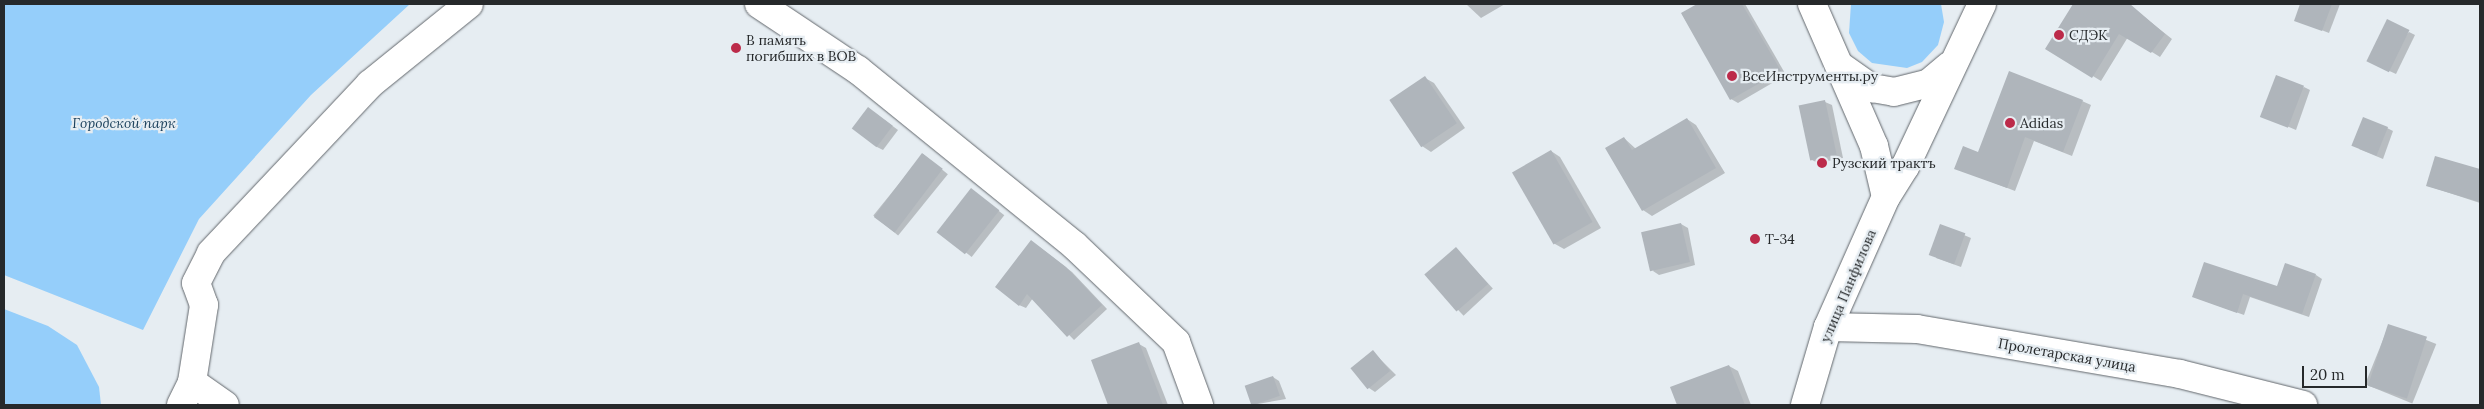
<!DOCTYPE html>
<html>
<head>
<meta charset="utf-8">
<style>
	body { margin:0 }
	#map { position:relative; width:2484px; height:409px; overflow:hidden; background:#e6edf2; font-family:Lora,serif }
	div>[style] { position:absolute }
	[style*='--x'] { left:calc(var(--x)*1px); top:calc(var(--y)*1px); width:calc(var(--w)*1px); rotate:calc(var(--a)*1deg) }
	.green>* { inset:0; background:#95cefa }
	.shadow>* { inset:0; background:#0003; transform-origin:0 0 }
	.building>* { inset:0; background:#afb5bb; transform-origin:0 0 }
	.roads { filter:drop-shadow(0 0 1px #62676c) drop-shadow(0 0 1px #62676c) }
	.minor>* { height:28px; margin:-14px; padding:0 14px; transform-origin:14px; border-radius:14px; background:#fff }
	.major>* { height:28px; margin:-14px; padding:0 14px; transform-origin:14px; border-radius:14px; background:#fff }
	.dots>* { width:14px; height:14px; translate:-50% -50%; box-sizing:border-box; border:2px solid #e6edf2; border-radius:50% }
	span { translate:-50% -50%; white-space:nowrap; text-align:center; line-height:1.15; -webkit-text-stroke:4.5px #e6edf2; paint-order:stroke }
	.poi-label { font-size:14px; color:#26292b }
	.left { translate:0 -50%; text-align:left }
	.park-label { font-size:14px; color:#1d425d; font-style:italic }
	.street-label { font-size:14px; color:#26292b }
	.frame { position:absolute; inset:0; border:5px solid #26292b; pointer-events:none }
	.scale { position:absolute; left:2302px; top:366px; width:65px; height:22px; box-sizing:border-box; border:2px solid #26292b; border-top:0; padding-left:6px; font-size:15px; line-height:18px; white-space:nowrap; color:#26292b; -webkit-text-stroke:4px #e6edf2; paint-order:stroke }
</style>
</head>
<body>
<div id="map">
	<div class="green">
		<div style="clip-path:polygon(4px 4px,410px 4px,311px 95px,199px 219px,143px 330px,4px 275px)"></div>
		<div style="clip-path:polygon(1851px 4px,1941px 4px,1944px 22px,1938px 45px,1922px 62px,1907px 68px,1872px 63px,1858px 51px,1849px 33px)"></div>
		<div style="clip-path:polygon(4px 309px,48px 326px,77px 345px,99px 387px,101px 405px,4px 405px)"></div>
	</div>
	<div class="shadow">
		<div style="clip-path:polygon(1466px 4px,1505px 4px,1481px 18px)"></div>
		<div style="clip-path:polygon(1700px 4px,1745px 4px,1786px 75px,1738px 103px,1731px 99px,1682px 14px)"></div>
		<div style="clip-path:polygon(2074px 4px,2128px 4px,2172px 39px,2160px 57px,2128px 37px,2101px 81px,2047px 48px)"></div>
		<div style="clip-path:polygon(2301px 4px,2340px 4px,2329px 33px,2296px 20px)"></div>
		<div style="clip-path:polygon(2409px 32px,2415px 35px,2396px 74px,2374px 64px)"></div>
		<div style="clip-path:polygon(1425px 78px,1434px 83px,1465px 128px,1431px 152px,1422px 146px)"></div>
		<div style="clip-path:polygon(2304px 87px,2310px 90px,2296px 130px,2263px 116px)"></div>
		<div style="clip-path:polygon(2082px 101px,2091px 105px,2072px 156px,2034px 141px,2015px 191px,1956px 168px)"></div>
		<div style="clip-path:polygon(1825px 102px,1832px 105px,1843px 158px,1818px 163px,1812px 160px)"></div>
		<div style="clip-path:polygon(875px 113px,898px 130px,883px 150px,877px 147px)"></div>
		<div style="clip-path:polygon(1687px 119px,1696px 125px,1725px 173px,1652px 216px,1643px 210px,1624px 138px,1636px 149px)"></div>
		<div style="clip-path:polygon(2387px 128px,2393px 131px,2383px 159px,2359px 149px)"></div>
		<div style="clip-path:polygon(1551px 151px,1560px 157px,1601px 228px,1564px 249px,1555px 244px)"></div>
		<div style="left:923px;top:154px;width:32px;height:79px;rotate:39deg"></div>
		<div style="clip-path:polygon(2436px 157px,2480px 170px,2480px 203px,2428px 186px)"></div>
		<div style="left:972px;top:190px;width:41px;height:53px;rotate:38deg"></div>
		<div style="clip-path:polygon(1681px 224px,1688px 228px,1695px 265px,1659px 275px,1653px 271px)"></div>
		<div style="clip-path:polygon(1940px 225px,1971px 238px,1961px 267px,1936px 258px)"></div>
		<div style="clip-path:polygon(1038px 246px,1072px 272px,1107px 309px,1074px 340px,1033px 298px,1026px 308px,1019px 305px)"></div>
		<div style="left:1456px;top:249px;width:54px;height:40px;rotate:47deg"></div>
		<div style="clip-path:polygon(2316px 275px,2322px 279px,2309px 317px,2250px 297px,2244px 315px,2194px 297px,2278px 288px)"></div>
		<div style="left:2389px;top:325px;width:51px;height:64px;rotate:22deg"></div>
		<div style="clip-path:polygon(1139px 344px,1146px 348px,1168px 405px,1117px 405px,1111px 390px)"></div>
		<div style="clip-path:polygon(1373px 352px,1396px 375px,1375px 392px,1369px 388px)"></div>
		<div style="clip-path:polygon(1729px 366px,1738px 371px,1751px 405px,1679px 405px,1672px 388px)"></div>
		<div style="clip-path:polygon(1273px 377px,1279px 381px,1286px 399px,1252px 405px,1246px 386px)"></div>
	</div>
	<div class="building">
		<div style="clip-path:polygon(1697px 4px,1742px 4px,1781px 71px,1730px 100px,1681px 13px)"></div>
		<div style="clip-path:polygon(2073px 4px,2130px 4px,2165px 34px,2151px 53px,2119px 34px,2092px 78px,2045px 49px)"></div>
		<div style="clip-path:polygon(2300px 4px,2332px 4px,2322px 31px,2294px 21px)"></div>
		<div style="left:2387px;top:19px;width:25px;height:47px;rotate:26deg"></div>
		<div style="clip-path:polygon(2009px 71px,2083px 100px,2063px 152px,2025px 137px,2007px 188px,1954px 169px,1963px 146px,1978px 152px)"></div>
		<div style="left:2276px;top:75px;width:30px;height:45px;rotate:21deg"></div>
		<div style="left:1425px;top:76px;width:57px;height:43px;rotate:56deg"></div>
		<div style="left:1825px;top:100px;width:56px;height:27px;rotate:78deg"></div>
		<div style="left:868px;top:107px;width:31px;height:27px;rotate:37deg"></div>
		<div style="left:2363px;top:117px;width:27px;height:31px;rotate:22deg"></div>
		<div style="clip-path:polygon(1687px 118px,1716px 168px,1642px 211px,1605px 148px,1624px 137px,1632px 150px)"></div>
		<div style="left:1551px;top:150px;width:83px;height:45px;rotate:60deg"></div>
		<div style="left:922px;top:153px;width:26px;height:80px;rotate:37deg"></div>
		<div style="clip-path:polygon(2435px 156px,2480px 169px,2480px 202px,2426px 186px)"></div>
		<div style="left:971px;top:188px;width:36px;height:56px;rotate:38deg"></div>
		<div style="left:1681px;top:223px;width:40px;height:41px;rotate:77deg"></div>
		<div style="left:1940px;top:224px;width:27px;height:33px;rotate:20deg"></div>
		<div style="clip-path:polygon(1031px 240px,1066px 267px,1102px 305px,1067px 337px,1027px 294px,1019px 306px,995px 287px)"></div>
		<div style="left:1456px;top:247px;width:49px;height:42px;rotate:49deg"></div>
		<div style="clip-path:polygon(2204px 262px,2277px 286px,2285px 263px,2316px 274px,2302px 314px,2243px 294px,2237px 313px,2192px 297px)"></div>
		<div style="left:2388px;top:324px;width:41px;height:65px;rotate:18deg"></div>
		<div style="clip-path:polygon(1139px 342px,1163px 405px,1108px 405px,1091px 360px)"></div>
		<div style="left:1373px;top:350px;width:27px;height:29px;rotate:51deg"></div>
		<div style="clip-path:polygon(1729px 365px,1745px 405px,1677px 405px,1670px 387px)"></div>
		<div style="left:1273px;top:376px;width:21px;height:30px;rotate:71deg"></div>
	</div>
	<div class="roads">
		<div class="minor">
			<div style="--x:759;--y:4;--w:119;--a:33.7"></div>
			<div style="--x:858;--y:70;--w:278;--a:39"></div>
			<div style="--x:1074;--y:245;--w:141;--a:43.6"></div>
			<div style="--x:1176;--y:342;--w:67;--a:69.9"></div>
			<div style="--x:1828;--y:327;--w:89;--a:1.3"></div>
			<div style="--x:1917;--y:329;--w:267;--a:9.7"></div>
			<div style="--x:2180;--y:374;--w:127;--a:14.1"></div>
			<div style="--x:192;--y:382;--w:40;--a:34.9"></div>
			<div style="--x:181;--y:405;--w:25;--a:-64"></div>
			<div style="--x:192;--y:382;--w:78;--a:-81.1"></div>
			<div style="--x:204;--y:305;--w:23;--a:-110"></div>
			<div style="--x:196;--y:283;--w:34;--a:-63"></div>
			<div style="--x:211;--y:253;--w:232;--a:-46.7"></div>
			<div style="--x:370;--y:84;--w:127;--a:-38.9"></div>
		</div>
		<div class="major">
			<div style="--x:1812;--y:4;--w:155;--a:66.4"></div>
			<div style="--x:1874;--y:146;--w:52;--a:76.8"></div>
			<div style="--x:1840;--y:66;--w:39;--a:35"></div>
			<div style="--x:1872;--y:88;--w:22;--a:10"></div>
			<div style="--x:1894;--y:92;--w:36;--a:-14"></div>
			<div style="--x:1929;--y:83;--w:26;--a:-40"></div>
			<div style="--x:1805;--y:405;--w:81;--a:-73.6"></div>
			<div style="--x:1828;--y:327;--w:142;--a:-66"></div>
			<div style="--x:1886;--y:197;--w:36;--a:-58"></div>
			<div style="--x:1905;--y:167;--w:180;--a:-64.7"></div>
		</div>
	</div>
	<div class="dots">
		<div style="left:2059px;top:35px;background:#bc2b4a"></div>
		<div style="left:736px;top:48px;background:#bc2b4a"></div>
		<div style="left:1732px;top:76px;background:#bc2b4a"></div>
		<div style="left:2010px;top:123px;background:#bc2b4a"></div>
		<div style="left:1822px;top:163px;background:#bc2b4a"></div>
		<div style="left:1755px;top:239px;background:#bc2b4a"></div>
	</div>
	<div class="poi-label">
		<span class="left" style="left:2069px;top:35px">СДЭК</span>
		<span class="left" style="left:746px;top:48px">В память<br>погибших в ВОВ</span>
		<span class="left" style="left:1742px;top:76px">ВсеИнструменты.ру</span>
		<span class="left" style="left:2020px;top:123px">Adidas</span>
		<span class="left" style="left:1832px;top:163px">Рузский трактъ</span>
		<span class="left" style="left:1765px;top:239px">Т-34</span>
	</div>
	<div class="park-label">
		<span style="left:124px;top:123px">Городской парк</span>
	</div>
	<div class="street-label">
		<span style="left:1848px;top:286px;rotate:-67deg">улица Панфилова</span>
		<span style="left:2067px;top:355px;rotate:10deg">Пролетарская улица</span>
	</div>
	<div class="frame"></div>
	<div class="scale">20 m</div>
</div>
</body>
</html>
